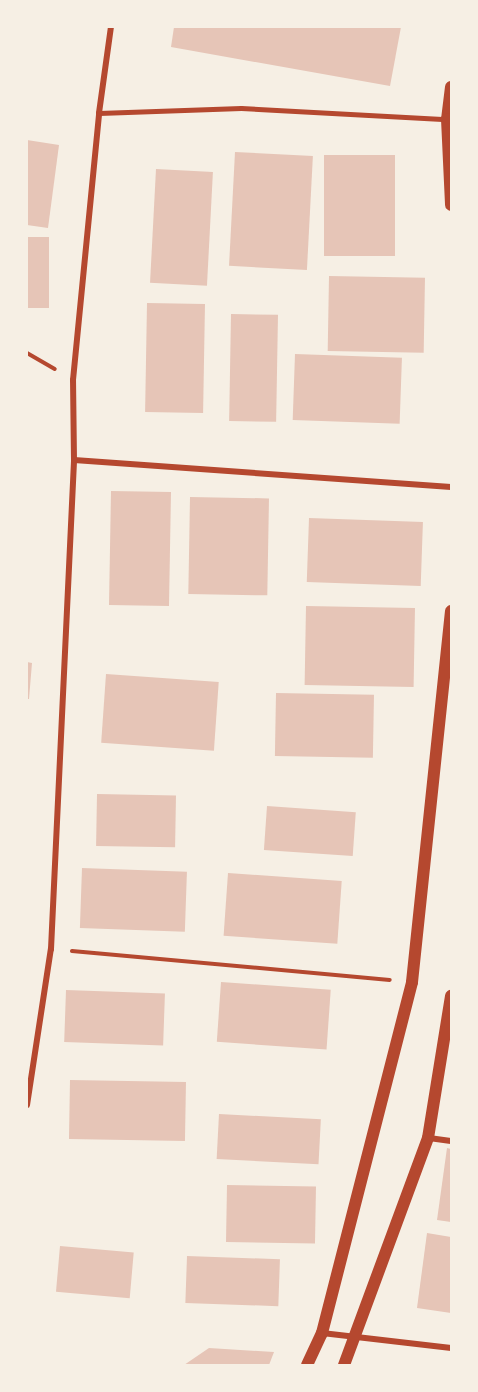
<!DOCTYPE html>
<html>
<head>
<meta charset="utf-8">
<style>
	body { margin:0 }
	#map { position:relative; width:478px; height:1392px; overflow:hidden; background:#f6efe4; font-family:"Open Sans",sans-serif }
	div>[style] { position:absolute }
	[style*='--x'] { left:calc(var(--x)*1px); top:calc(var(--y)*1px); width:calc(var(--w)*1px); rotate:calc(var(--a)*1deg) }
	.building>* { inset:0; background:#e6c5b7; transform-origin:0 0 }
	.path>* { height:4px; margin:-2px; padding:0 2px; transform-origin:2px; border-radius:2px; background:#b5482f }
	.pedestrian>* { height:5px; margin:-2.5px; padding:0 2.5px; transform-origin:2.5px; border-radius:2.5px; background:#b5482f }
	.minor>* { height:6px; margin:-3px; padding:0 3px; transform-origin:3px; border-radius:3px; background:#b5482f }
	.secondary>* { height:12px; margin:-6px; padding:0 6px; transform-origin:6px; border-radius:6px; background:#b5482f }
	span { translate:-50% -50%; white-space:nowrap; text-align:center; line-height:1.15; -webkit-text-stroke:5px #f6efe4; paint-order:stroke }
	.frame { position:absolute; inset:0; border:28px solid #f6efe4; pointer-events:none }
</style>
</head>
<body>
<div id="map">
	<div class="building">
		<div style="clip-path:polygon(174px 27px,401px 27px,390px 86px,171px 47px)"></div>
		<div style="clip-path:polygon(27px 140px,59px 145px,48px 228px,27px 225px)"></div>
		<div style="left:235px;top:152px;width:78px;height:114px;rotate:3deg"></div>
		<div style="left:324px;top:155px;width:71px;height:101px"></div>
		<div style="left:156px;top:169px;width:57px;height:114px;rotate:3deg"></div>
		<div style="left:27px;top:237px;width:22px;height:71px"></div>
		<div style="left:329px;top:276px;width:96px;height:75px;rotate:1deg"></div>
		<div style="left:147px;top:303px;width:58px;height:109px;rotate:1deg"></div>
		<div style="left:231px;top:314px;width:47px;height:107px;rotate:1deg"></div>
		<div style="left:295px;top:354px;width:107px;height:66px;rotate:2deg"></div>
		<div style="left:111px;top:491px;width:60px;height:114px;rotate:1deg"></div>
		<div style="left:190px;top:497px;width:79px;height:97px;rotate:1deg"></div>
		<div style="left:309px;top:518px;width:114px;height:64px;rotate:2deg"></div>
		<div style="left:306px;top:606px;width:109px;height:79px;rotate:1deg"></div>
		<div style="clip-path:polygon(27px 662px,32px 663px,29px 699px,27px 699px)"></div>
		<div style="left:106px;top:674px;width:113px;height:69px;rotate:4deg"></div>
		<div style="left:276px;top:693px;width:98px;height:63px;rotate:1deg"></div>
		<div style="left:97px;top:794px;width:79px;height:52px;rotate:1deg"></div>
		<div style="left:267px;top:806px;width:89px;height:44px;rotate:4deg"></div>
		<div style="left:82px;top:868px;width:105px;height:60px;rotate:2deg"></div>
		<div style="left:228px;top:873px;width:114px;height:63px;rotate:4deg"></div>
		<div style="left:221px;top:982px;width:110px;height:60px;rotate:4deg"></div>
		<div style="left:66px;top:990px;width:99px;height:52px;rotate:2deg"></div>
		<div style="left:70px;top:1080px;width:116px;height:59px;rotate:1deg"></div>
		<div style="left:219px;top:1114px;width:102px;height:45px;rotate:3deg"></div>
		<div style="clip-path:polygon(447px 1148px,451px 1149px,451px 1222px,437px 1220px)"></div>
		<div style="left:227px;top:1185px;width:89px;height:57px;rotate:1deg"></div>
		<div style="clip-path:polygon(427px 1233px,451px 1237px,451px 1313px,417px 1308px)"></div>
		<div style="left:60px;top:1246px;width:74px;height:46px;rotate:5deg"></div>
		<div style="left:187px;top:1256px;width:93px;height:47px;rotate:2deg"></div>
		<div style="clip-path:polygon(209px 1348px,274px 1352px,269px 1365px,184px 1365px)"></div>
	</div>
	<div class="path">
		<div style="--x:27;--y:353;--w:32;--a:30"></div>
		<div style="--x:72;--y:951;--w:319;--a:5.2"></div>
	</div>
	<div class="pedestrian">
		<div style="--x:99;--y:113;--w:142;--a:-2"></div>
		<div style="--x:241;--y:108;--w:206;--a:3.1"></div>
	</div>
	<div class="minor">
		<div style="--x:74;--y:460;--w:378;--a:4.1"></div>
		<div style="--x:27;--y:1105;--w:158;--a:-81.3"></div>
		<div style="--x:51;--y:949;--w:490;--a:-87.3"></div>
		<div style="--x:74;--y:460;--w:80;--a:-90.7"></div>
		<div style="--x:73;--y:380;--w:268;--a:-84.4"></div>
		<div style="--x:99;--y:113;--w:87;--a:-82.1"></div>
		<div style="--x:429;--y:1138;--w:22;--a:8"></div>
		<div style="--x:322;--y:1333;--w:130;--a:6.6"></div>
	</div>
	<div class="secondary">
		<div style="--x:451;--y:87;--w:32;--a:97"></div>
		<div style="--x:447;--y:119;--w:86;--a:87.3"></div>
		<div style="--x:307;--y:1365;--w:35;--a:-65"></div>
		<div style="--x:322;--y:1333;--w:362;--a:-75.6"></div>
		<div style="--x:412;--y:982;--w:373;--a:-84"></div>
		<div style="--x:344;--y:1365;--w:242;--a:-69.7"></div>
		<div style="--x:428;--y:1138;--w:144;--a:-80.8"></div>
	</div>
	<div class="frame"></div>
</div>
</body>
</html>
